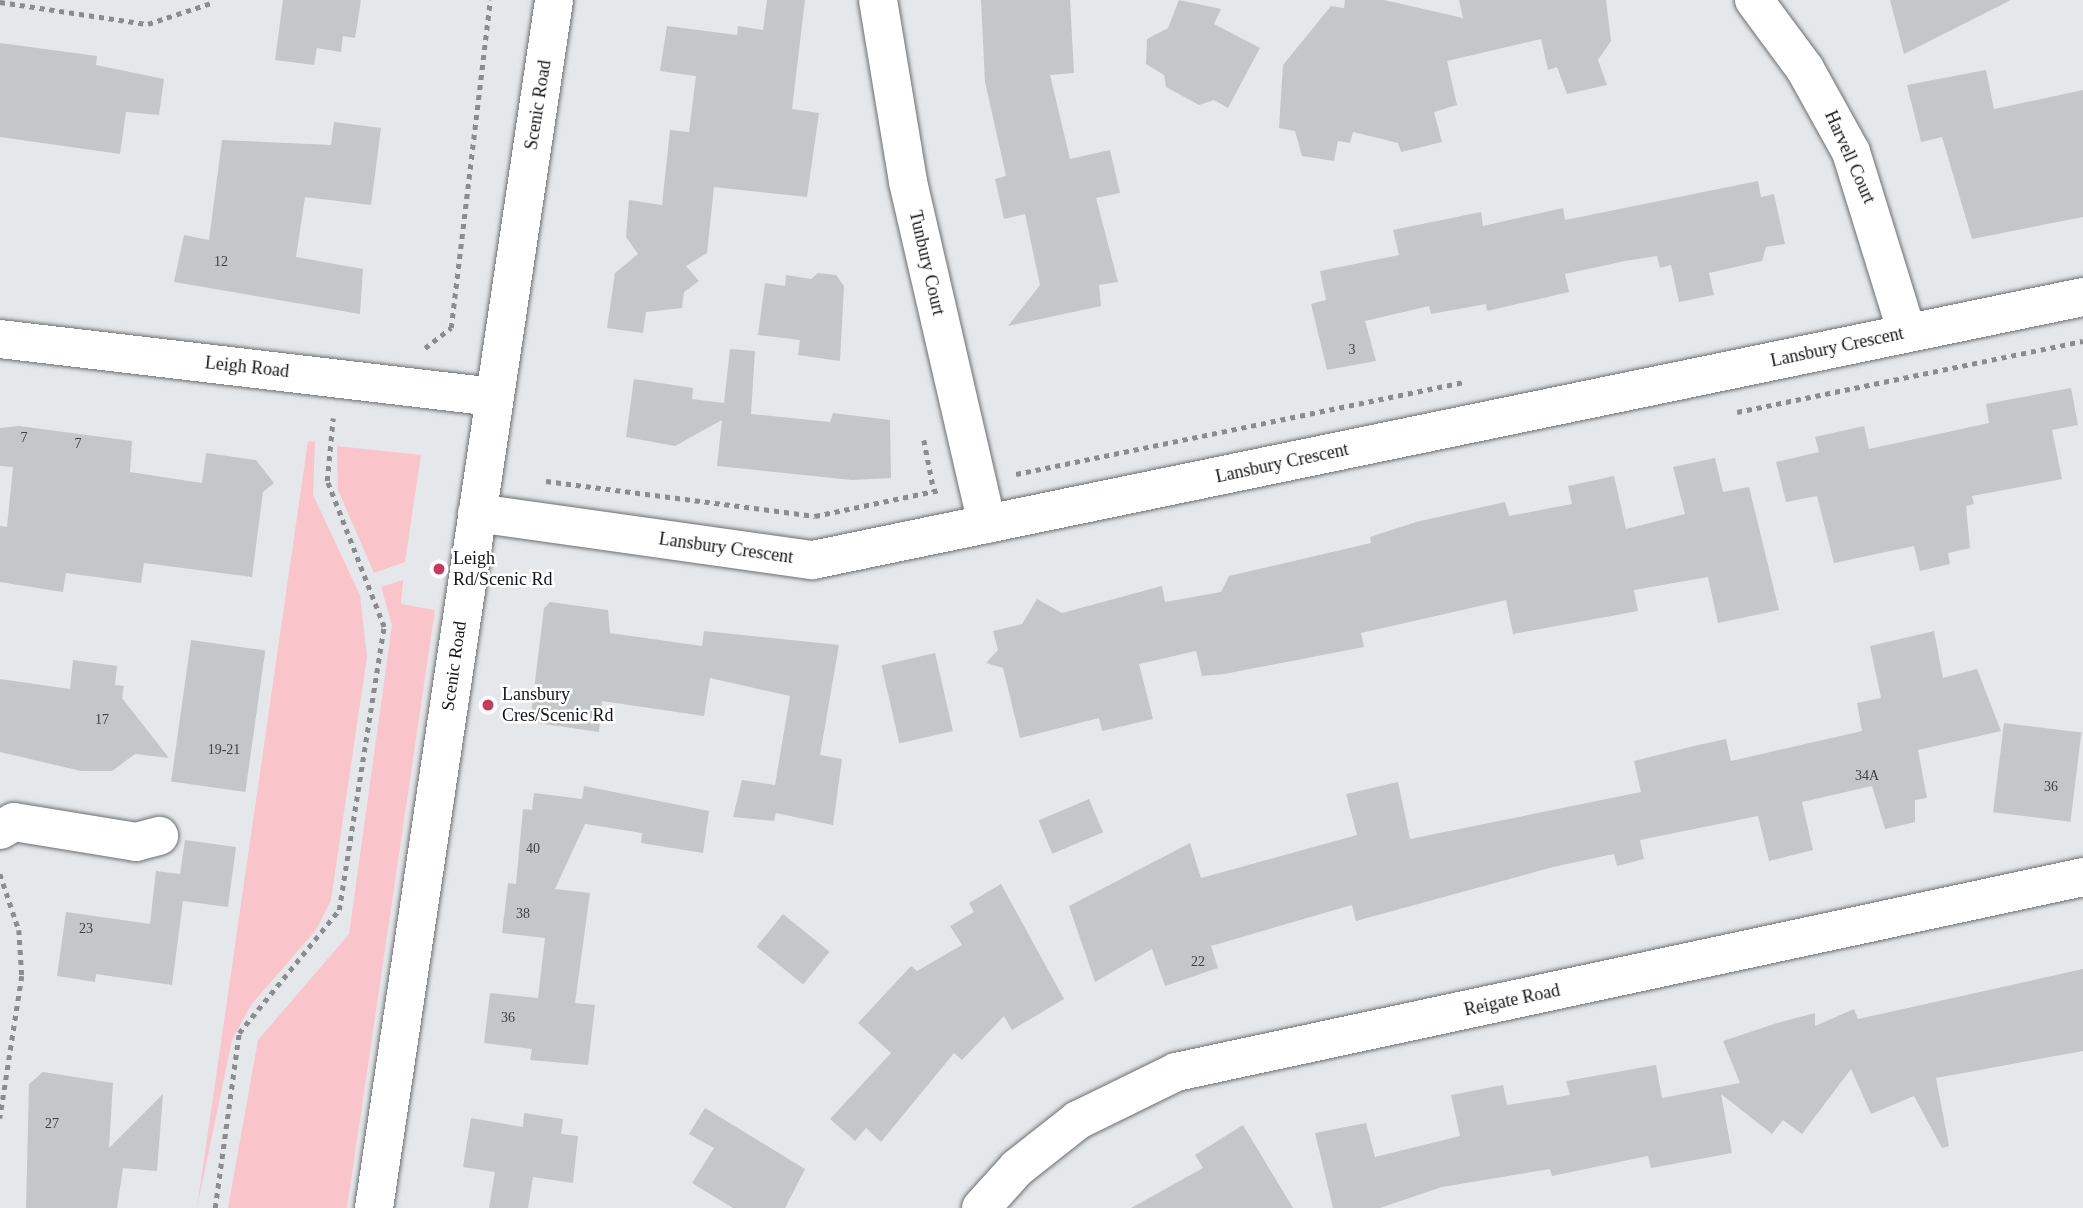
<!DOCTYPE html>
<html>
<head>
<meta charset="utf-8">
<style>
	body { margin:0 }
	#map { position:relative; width:2083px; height:1208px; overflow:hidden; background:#e5e8eb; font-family:Georgia,serif }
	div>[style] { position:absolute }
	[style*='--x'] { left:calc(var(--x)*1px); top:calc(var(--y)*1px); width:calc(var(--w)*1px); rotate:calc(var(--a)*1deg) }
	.green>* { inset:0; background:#f9c5cb }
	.building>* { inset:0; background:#c4c7ca; transform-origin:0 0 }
	.path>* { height:4.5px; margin-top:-2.25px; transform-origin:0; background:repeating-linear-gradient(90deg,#8a8c8e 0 5px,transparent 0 10px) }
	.roads { filter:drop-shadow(0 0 2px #6c6f71) drop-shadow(0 0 2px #6c6f71) }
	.minor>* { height:38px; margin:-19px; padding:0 19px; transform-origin:19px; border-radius:19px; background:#fff }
	.major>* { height:38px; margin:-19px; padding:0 19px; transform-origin:19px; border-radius:19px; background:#fff }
	.dots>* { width:19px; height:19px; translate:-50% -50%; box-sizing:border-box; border:4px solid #fff; border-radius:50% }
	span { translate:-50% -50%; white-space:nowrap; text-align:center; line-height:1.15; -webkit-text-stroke:5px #fff; paint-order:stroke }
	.number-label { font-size:14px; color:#3f4142 }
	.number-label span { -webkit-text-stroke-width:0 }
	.street-label { font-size:18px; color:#131415 }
	.poi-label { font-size:18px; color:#131415 }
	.left { translate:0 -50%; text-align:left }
</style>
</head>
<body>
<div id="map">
	<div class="green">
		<div style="clip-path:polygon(308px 441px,315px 442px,313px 495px,360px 595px,367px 657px,331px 900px,316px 930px,251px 1005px,232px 1040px,197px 1208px)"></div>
		<div style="clip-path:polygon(337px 446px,421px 455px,405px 562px,374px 573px,338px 490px)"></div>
		<div style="clip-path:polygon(403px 580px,401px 604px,435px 610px,347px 1208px,228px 1208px,258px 1040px,349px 934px,392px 625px,381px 587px)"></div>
	</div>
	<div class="building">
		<div style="clip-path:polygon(283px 0,361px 0,355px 38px,343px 36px,341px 52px,317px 48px,314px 65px,275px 60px)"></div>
		<div style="clip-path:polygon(767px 0,805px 0,792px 109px,819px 113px,807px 197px,714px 187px,707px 253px,686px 266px,699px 281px,684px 292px,682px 308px,646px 312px,643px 333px,607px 328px,615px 273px,638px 254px,626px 237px,629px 200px,662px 205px,670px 130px,689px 132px,696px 76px,660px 71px,667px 26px,737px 35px,738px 26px,763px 30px)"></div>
		<div style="clip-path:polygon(981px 0,1070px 0,1074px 73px,1050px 75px,1070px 159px,1110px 150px,1120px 193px,1096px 198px,1118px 282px,1099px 285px,1101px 306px,1008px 326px,1040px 285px,1025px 214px,1004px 219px,995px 179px,1006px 176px,985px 82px)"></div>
		<div style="clip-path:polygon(1179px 0,1221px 9px,1214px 24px,1260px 48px,1228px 108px,1214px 100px,1199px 105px,1166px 87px,1164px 75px,1146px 64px,1147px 39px,1168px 28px)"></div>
		<div style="clip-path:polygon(1345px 0,1384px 0,1463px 18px,1459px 0,1606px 0,1611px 41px,1598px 60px,1607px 85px,1567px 94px,1557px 67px,1548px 70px,1541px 39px,1447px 61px,1457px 105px,1434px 112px,1442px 142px,1401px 152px,1398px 143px,1353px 132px,1350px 143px,1338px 141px,1334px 161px,1302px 156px,1295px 131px,1279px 128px,1283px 65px,1331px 6px,1344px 8px)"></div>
		<div style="clip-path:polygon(1890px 0,2011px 0,1904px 54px)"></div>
		<div style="clip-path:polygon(0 43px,97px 56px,96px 65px,164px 79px,159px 115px,126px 112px,120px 154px,0 137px)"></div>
		<div style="clip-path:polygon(1986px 70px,1994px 109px,2083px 90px,2083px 217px,1972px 239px,1942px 137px,1921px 142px,1907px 85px)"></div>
		<div style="clip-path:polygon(334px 122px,381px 128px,371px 205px,305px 197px,296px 257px,363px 269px,360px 314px,174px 282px,184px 235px,209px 240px,222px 140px,331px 145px)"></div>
		<div style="clip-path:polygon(1758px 181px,1761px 197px,1774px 194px,1785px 244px,1766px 247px,1762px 261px,1709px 273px,1714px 295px,1679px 302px,1671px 265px,1660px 268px,1657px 256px,1625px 261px,1565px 274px,1569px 292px,1487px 311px,1486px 304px,1431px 314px,1429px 306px,1365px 321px,1376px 361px,1327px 370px,1311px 304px,1326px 300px,1320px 271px,1399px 255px,1393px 230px,1481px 212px,1483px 226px,1563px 208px,1565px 220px)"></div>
		<div style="clip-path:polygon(818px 273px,836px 275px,844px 286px,840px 361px,798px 355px,800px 340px,758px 335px,765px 283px,785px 286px,786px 275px,811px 279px)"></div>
		<div style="clip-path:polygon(730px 349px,755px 351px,751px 414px,830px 422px,833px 413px,890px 420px,891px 478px,852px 480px,717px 466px,722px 420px,675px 446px,626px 437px,634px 379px,693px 388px,692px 399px,724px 403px)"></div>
		<div style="clip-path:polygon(2071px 388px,2078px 425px,2052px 430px,2062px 479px,1972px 496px,1974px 504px,1966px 506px,1970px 548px,1948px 553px,1950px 564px,1920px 571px,1914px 546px,1834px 563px,1817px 496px,1786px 502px,1776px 462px,1819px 452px,1815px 437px,1864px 426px,1869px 449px,1989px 423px,1986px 404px)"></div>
		<div style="clip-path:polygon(19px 426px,132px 441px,130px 472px,202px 483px,206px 453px,256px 460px,274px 483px,263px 492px,252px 577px,144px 563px,141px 583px,66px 573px,63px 592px,0 582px,0 526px,7px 527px,13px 467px,0 466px,0 428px)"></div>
		<div style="clip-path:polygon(1715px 458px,1723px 492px,1749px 487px,1779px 610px,1718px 623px,1708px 577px,1634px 590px,1638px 611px,1513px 634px,1506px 600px,1361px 633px,1364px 647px,1224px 674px,1202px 676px,1196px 651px,1139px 664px,1153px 719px,1102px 731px,1099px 718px,1020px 738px,1003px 668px,986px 663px,998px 650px,993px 631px,1022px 624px,1037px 599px,1062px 613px,1162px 586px,1165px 602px,1221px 592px,1229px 576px,1371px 543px,1370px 537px,1416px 522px,1505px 502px,1509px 516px,1572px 504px,1568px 486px,1614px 476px,1626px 529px,1685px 514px,1673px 467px)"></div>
		<div style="clip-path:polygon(550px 602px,608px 610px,610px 633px,702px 646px,704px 631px,839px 645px,820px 755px,842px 759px,833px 825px,776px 813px,774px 821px,733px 817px,742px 780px,775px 785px,790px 696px,710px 678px,704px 716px,602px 701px,599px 732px,530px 722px,544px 608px)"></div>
		<div style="clip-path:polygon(1934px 631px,1943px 678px,1977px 669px,2001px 731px,1918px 750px,1927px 798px,1915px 800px,1915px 822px,1885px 829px,1872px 786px,1802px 802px,1813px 850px,1769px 861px,1758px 816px,1640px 840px,1644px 859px,1617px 866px,1614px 854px,1553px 867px,1356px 921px,1352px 905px,1211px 946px,1218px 968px,1165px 986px,1152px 949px,1095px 982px,1069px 906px,1190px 843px,1201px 878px,1357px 835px,1346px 794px,1398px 782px,1410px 839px,1641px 792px,1634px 761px,1694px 746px,1726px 739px,1731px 761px,1862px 731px,1857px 703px,1881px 698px,1870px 646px)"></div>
		<div style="left:191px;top:640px;width:75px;height:143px;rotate:8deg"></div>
		<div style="left:935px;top:653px;width:80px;height:55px;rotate:77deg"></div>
		<div style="clip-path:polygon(73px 660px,117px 666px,115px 685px,124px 686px,122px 698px,169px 758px,135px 754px,112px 771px,81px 771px,0 752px,0 679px,70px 689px)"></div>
		<div style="left:2004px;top:723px;width:78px;height:90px;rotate:7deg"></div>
		<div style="clip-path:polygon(584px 786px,709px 811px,703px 853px,641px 843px,642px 833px,585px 824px,555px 889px,590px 893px,575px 1003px,595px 1005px,588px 1065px,530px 1060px,532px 1049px,484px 1043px,490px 993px,538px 998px,545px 938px,502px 933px,508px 883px,516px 884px,523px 809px,532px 810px,534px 793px,582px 799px)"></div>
		<div style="left:1089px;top:799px;width:36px;height:55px;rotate:67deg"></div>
		<div style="clip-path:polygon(185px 840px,236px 847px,228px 907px,183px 901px,172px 985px,96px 974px,95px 982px,57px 976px,66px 912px,150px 924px,156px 871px,180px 874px)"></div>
		<div style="clip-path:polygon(1001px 884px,1064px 999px,1012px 1030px,1004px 1016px,962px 1060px,954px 1053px,881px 1142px,866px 1128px,855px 1141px,830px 1119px,891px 1053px,858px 1023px,911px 966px,917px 971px,962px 945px,950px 926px,974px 912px,969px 903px)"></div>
		<div style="left:783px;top:914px;width:60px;height:42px;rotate:39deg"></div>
		<div style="clip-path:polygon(2083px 969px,2083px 1051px,1936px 1078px,1949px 1146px,1942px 1148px,1914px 1096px,1871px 1114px,1851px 1069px,1802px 1134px,1783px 1120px,1772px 1134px,1721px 1094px,1732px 1153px,1651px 1168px,1648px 1156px,1552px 1176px,1550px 1169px,1442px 1187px,1380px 1208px,1333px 1208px,1315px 1133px,1366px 1123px,1375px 1157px,1460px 1136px,1451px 1095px,1503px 1085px,1507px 1105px,1570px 1095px,1566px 1081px,1656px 1065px,1662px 1098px,1740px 1083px,1723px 1041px,1777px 1023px,1815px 1013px,1815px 1026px,1854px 1009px,1858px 1019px)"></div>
		<div style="clip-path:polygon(43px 1072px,113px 1083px,109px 1148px,163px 1094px,157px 1171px,123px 1168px,117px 1208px,26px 1208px,29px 1084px)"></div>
		<div style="clip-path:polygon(705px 1108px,805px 1169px,785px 1208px,733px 1208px,692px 1183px,714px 1148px,689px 1134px)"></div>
		<div style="clip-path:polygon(524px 1113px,563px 1119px,561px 1134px,578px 1136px,573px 1183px,533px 1177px,528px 1208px,489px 1208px,495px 1172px,463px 1167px,471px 1118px,523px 1127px)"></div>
		<div style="clip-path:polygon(1243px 1125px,1293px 1208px,1131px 1208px,1203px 1168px,1195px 1155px)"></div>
	</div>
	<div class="path">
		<div style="--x:0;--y:2;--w:150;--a:8.5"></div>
		<div style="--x:148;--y:24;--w:66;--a:-18.4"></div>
		<div style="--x:425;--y:348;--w:33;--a:-38"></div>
		<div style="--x:451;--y:328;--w:330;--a:-83.2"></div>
		<div style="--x:1737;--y:412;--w:353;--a:-11.6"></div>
		<div style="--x:924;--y:440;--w:52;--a:78.9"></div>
		<div style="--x:1016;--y:474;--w:456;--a:-11.6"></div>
		<div style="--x:546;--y:481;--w:271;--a:7.4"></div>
		<div style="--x:815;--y:516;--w:127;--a:-11.8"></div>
		<div style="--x:0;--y:874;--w:59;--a:71.3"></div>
		<div style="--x:19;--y:930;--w:46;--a:86.3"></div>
		<div style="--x:22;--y:976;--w:144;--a:98.8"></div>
		<div style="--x:215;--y:1208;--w:177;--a:-82.2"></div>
		<div style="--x:239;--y:1033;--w:159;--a:-50.9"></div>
		<div style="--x:339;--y:910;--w:287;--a:-81"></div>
		<div style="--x:384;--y:627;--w:157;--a:-111.3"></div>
		<div style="--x:327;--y:481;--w:63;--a:-84.6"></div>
	</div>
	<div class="roads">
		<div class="minor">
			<div style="--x:878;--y:0;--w:184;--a:80.6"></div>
			<div style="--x:908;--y:182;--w:351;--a:77"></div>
			<div style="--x:1754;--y:0;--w:86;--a:53.5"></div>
			<div style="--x:1805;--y:69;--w:95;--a:61"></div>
			<div style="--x:1851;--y:152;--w:189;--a:72.8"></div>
			<div style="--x:0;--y:339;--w:497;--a:6.7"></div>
			<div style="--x:477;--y:513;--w:339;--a:8"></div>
			<div style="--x:813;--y:560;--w:1297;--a:-11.7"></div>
			<div style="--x:0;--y:830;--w:16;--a:-30"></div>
			<div style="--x:14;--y:822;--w:124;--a:9.3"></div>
			<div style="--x:136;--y:842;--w:24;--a:-15"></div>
			<div style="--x:981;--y:1208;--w:54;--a:-48"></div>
			<div style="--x:1017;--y:1168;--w:78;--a:-38.2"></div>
			<div style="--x:1078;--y:1120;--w:109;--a:-26.1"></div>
			<div style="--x:1176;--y:1072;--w:928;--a:-12.13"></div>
		</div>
		<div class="major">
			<div style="--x:374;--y:1208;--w:1221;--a:-81.52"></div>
		</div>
	</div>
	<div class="dots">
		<div style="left:439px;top:569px;background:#c9395e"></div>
		<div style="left:488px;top:705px;background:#c9395e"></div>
	</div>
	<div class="number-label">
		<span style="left:221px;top:262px">12</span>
		<span style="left:1352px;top:350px">3</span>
		<span style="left:24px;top:438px">7</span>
		<span style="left:78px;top:444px">7</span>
		<span style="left:102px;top:720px">17</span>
		<span style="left:224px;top:750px">19-21</span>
		<span style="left:1867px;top:776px">34A</span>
		<span style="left:2051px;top:787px">36</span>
		<span style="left:533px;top:849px">40</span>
		<span style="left:523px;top:914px">38</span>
		<span style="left:86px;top:929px">23</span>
		<span style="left:1198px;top:962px">22</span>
		<span style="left:508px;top:1018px">36</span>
		<span style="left:52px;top:1124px">27</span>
	</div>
	<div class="street-label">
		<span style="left:538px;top:105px;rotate:-81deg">Scenic Road</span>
		<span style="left:1850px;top:157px;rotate:66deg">Harvell Court</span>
		<span style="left:927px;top:263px;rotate:77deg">Tunbury Court</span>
		<span style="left:1837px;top:347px;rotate:-12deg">Lansbury Crescent</span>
		<span style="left:247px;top:367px;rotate:6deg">Leigh Road</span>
		<span style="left:1282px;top:463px;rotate:-12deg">Lansbury Crescent</span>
		<span style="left:726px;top:548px;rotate:8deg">Lansbury Crescent</span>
		<span style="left:454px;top:666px;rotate:-82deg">Scenic Road</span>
		<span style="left:1512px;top:1000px;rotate:-12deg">Reigate Road</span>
	</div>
	<div class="poi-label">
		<span class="left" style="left:453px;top:569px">Leigh<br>Rd/Scenic Rd</span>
		<span class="left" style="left:502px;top:705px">Lansbury<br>Cres/Scenic Rd</span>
	</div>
</div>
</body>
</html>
